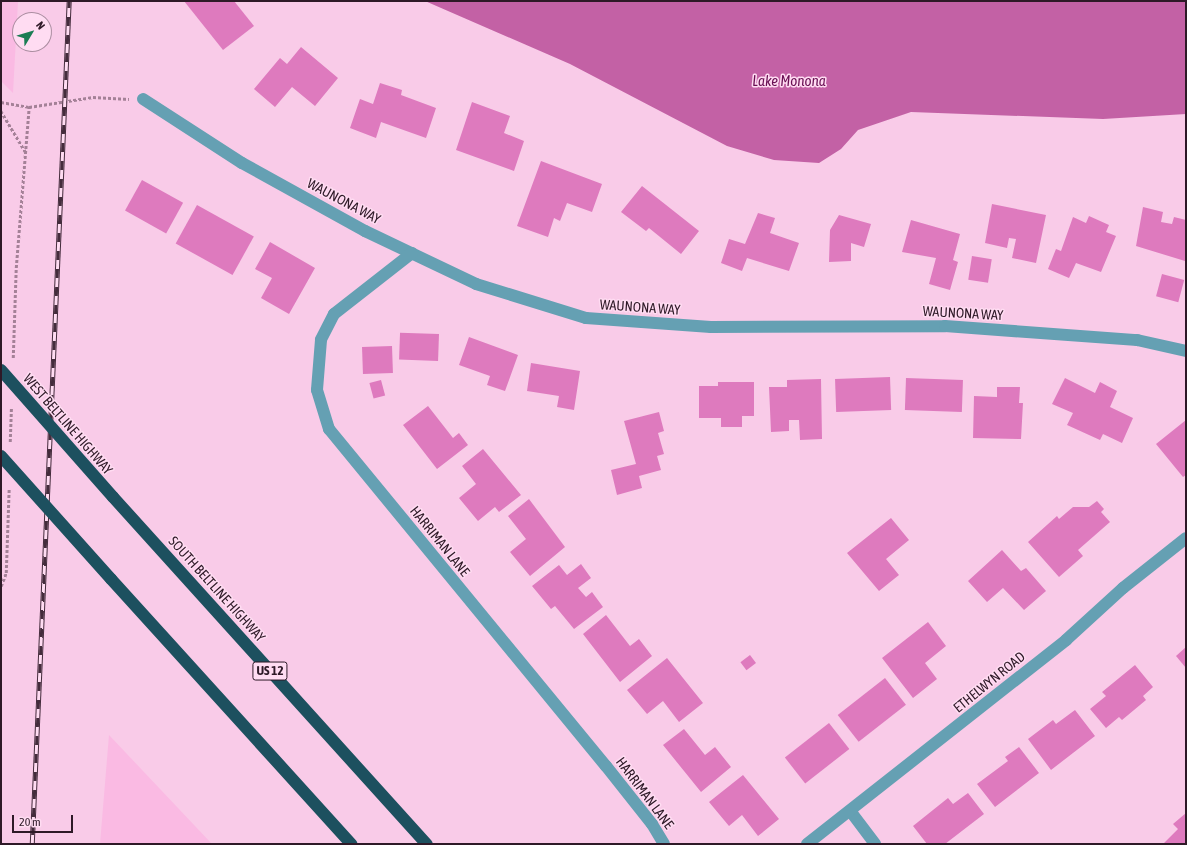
<!DOCTYPE html>
<html>
<head>
<meta charset="utf-8">
<style>
	body { margin:0 }
	#map { position:relative; width:1187px; height:845px; overflow:hidden; background:#f9cbe8; font-family:"Asap Condensed",sans-serif }
	div>[style] { position:absolute }
	[style*='--x'] { left:calc(var(--x)*1px); top:calc(var(--y)*1px); width:calc(var(--w)*1px); rotate:calc(var(--a)*1deg) }
	.built>* { inset:0; background:#fabae3 }
	.water>* { inset:0; background:#c361a5 }
	.building>* { inset:0; background:#de7abe; transform-origin:0 0 }
	.path>* { height:2.5px; margin-top:-1.25px; transform-origin:0; background:repeating-linear-gradient(90deg,#a48197 0 3px,transparent 0 5px) }
	.street>* { height:12px; margin:-6px; padding:0 6px; transform-origin:6px; border-radius:6px; background:#65a0b3 }
	.highway>* { height:12px; margin:-6px; padding:0 6px; transform-origin:6px; border-radius:6px; background:#1d505f }
	.rail>* { height:4.5px; margin-top:-2.25px; transform-origin:0; background:repeating-linear-gradient(90deg,#ffdcf2 0 9px,#442c3c 0 18px); box-sizing:border-box; border-block:1px solid #442c3c }
	.highway-bridge>* { height:12px; margin:-6px; padding:0 6px; transform-origin:6px; border-radius:6px; background:#1d505f }
	span { translate:-50% -50%; white-space:nowrap; text-align:center; line-height:1.15; -webkit-text-stroke:3px #ffdcf2; paint-order:stroke }
	.shield-label span { padding:1px 3px; background:#ffdcf2; border:1px solid; border-radius:3px; -webkit-text-stroke-width:0 }
	.shield-label { font-size:13px; color:#2e1927; font-weight:700 }
	.street-label { font-size:14px; color:#2e1927 }
	.water-label { font-size:15px; color:#690e53; font-style:italic }
	.frame { position:absolute; inset:0; border:2px solid #2e1927; pointer-events:none }
	.north { position:absolute; left:12px; top:12px; width:40px; height:40px; box-sizing:border-box; background:#ffdcf2; border:1px solid #ab8ea1; border-radius:50%; rotate:52deg; font-size:11px; font-weight:700; line-height:16px; text-align:center; color:#2e1927 }
	.north::after { content:''; display:block; margin:auto; width:14px; height:18px; background:#1b7d54; clip-path:polygon(50% 0,100% 100%,50% 72%,0 100%) }
	.scale { position:absolute; left:12px; top:815px; width:61px; height:18px; box-sizing:border-box; border:2px solid #2e1927; border-top:0; padding-left:5px; font-size:12px; line-height:14px; white-space:nowrap; color:#2e1927; -webkit-text-stroke:3px #ffdcf2; paint-order:stroke }
</style>
</head>
<body>
<div id="map">
	<div class="built">
		<div style="clip-path:polygon(1px 1px,18px 1px,13px 93px,1px 81px)"></div>
		<div style="clip-path:polygon(109px 735px,212px 844px,100px 844px)"></div>
	</div>
	<div class="water">
		<div style="clip-path:polygon(425px 1px,1186px 1px,1186px 114px,1103px 119px,911px 112px,858px 130px,841px 149px,819px 163px,774px 160px,727px 146px,570px 64px)"></div>
	</div>
	<div class="building">
		<div style="clip-path:polygon(184px 1px,234px 1px,254px 26px,223px 50px)"></div>
		<div style="clip-path:polygon(301px 47px,338px 78px,315px 106px,292px 87px,275px 107px,254px 89px,280px 58px,287px 64px)"></div>
		<div style="clip-path:polygon(380px 83px,402px 90px,401px 95px,436px 108px,426px 138px,381px 122px,376px 138px,350px 128px,360px 99px,373px 104px)"></div>
		<div style="clip-path:polygon(472px 102px,510px 116px,504px 133px,524px 141px,514px 171px,456px 150px)"></div>
		<div style="clip-path:polygon(541px 161px,602px 184px,592px 212px,567px 203px,560px 221px,554px 218px,548px 237px,517px 226px)"></div>
		<div style="left:142px;top:180px;width:47px;height:35px;rotate:29deg"></div>
		<div style="clip-path:polygon(642px 186px,699px 231px,681px 254px,649px 228px,646px 231px,621px 212px)"></div>
		<div style="clip-path:polygon(992px 204px,1046px 215px,1036px 263px,1012px 258px,1016px 239px,1009px 238px,1007px 248px,985px 243px)"></div>
		<div style="left:197px;top:205px;width:65px;height:44px;rotate:29deg"></div>
		<div style="clip-path:polygon(1143px 207px,1163px 212px,1161px 222px,1172px 224px,1174px 217px,1186px 220px,1185px 261px,1136px 246px)"></div>
		<div style="clip-path:polygon(758px 213px,775px 218px,770px 233px,799px 243px,789px 271px,747px 258px,742px 271px,721px 263px,729px 239px,745px 244px)"></div>
		<div style="clip-path:polygon(839px 215px,871px 224px,864px 247px,851px 243px,851px 261px,829px 262px,830px 230px)"></div>
		<div style="clip-path:polygon(1089px 216px,1109px 225px,1106px 232px,1116px 236px,1101px 272px,1076px 263px,1069px 278px,1048px 269px,1056px 249px,1061px 251px,1073px 217px,1086px 223px)"></div>
		<div style="clip-path:polygon(911px 220px,960px 234px,953px 260px,958px 262px,950px 290px,929px 284px,936px 258px,902px 252px)"></div>
		<div style="clip-path:polygon(270px 242px,315px 268px,289px 314px,261px 298px,272px 278px,255px 269px)"></div>
		<div style="left:972px;top:256px;width:20px;height:24px;rotate:9deg"></div>
		<div style="left:1162px;top:274px;width:23px;height:23px;rotate:15deg"></div>
		<div style="left:439px;top:334px;width:27px;height:39px;rotate:92deg"></div>
		<div style="clip-path:polygon(469px 337px,518px 355px,505px 391px,487px 385px,490px 376px,459px 365px)"></div>
		<div style="left:392px;top:346px;width:27px;height:30px;rotate:88deg"></div>
		<div style="clip-path:polygon(531px 363px,580px 371px,574px 410px,557px 407px,559px 396px,527px 391px)"></div>
		<div style="left:890px;top:377px;width:33px;height:55px;rotate:88deg"></div>
		<div style="left:906px;top:378px;width:57px;height:32px;rotate:2deg"></div>
		<div style="clip-path:polygon(1065px 378px,1095px 393px,1100px 382px,1117px 391px,1110px 407px,1133px 418px,1122px 443px,1103px 434px,1100px 440px,1067px 425px,1073px 413px,1052px 404px)"></div>
		<div style="clip-path:polygon(821px 379px,822px 439px,800px 440px,799px 420px,789px 420px,789px 431px,771px 432px,769px 387px,787px 387px,787px 380px)"></div>
		<div style="left:381px;top:380px;width:16px;height:12px;rotate:75deg"></div>
		<div style="clip-path:polygon(718px 382px,754px 382px,754px 416px,742px 416px,742px 427px,721px 427px,721px 418px,699px 418px,699px 386px,718px 386px)"></div>
		<div style="clip-path:polygon(997px 387px,1020px 387px,1019px 403px,1023px 403px,1021px 439px,973px 438px,974px 396px,997px 397px)"></div>
		<div style="clip-path:polygon(428px 406px,453px 438px,459px 433px,468px 445px,437px 469px,403px 425px)"></div>
		<div style="clip-path:polygon(659px 412px,664px 431px,658px 433px,664px 454px,657px 456px,661px 470px,639px 476px,642px 488px,617px 495px,611px 470px,636px 464px,624px 421px)"></div>
		<div style="clip-path:polygon(1186px 420px,1186px 475px,1183px 477px,1156px 444px)"></div>
		<div style="clip-path:polygon(483px 449px,521px 495px,499px 512px,495px 507px,478px 521px,459px 498px,476px 484px,462px 466px)"></div>
		<div style="clip-path:polygon(529px 499px,565px 547px,530px 576px,510px 552px,526px 539px,508px 516px)"></div>
		<div style="clip-path:polygon(1097px 501px,1104px 509px,1101px 512px,1110px 522px,1078px 550px,1083px 556px,1059px 577px,1028px 542px,1057px 516px,1059px 519px,1073px 507px,1089px 507px)"></div>
		<div style="clip-path:polygon(891px 518px,909px 540px,886px 559px,899px 575px,879px 591px,847px 553px)"></div>
		<div style="clip-path:polygon(1002px 550px,1021px 571px,1026px 568px,1046px 591px,1024px 610px,1003px 588px,987px 602px,968px 581px)"></div>
		<div style="clip-path:polygon(581px 564px,591px 578px,578px 588px,586px 597px,592px 592px,603px 607px,574px 629px,555px 606px,551px 609px,532px 586px,559px 565px,567px 575px)"></div>
		<div style="clip-path:polygon(606px 615px,630px 646px,639px 639px,652px 656px,620px 682px,583px 634px)"></div>
		<div style="clip-path:polygon(928px 622px,946px 646px,925px 663px,937px 679px,913px 698px,882px 658px)"></div>
		<div style="clip-path:polygon(1186px 647px,1186px 668px,1176px 656px)"></div>
		<div style="left:750px;top:655px;width:10px;height:12px;rotate:53deg"></div>
		<div style="clip-path:polygon(667px 658px,703px 703px,679px 722px,663px 701px,647px 714px,627px 690px)"></div>
		<div style="clip-path:polygon(1135px 665px,1153px 687px,1143px 696px,1146px 700px,1122px 720px,1119px 717px,1106px 728px,1090px 709px,1106px 696px,1102px 692px)"></div>
		<div style="left:885px;top:678px;width:34px;height:60px;rotate:52deg"></div>
		<div style="clip-path:polygon(1075px 710px,1095px 736px,1051px 770px,1028px 739px,1053px 720px,1056px 724px)"></div>
		<div style="left:829px;top:723px;width:33px;height:56px;rotate:52deg"></div>
		<div style="clip-path:polygon(684px 729px,705px 755px,715px 747px,731px 767px,701px 792px,663px 745px)"></div>
		<div style="clip-path:polygon(1019px 747px,1039px 773px,995px 807px,977px 784px,1008px 761px,1005px 757px)"></div>
		<div style="clip-path:polygon(743px 775px,779px 819px,758px 836px,742px 815px,729px 826px,709px 802px)"></div>
		<div style="clip-path:polygon(968px 793px,984px 814px,945px 844px,927px 844px,913px 826px,948px 798px,953px 804px)"></div>
		<div style="clip-path:polygon(1186px 813px,1186px 844px,1163px 844px,1178px 829px,1173px 824px)"></div>
	</div>
	<div class="path">
		<div style="--x:1;--y:102;--w:28;--a:10"></div>
		<div style="--x:29;--y:107;--w:65;--a:-8.9"></div>
		<div style="--x:93;--y:97;--w:36;--a:3"></div>
		<div style="--x:1;--y:111;--w:47;--a:59"></div>
		<div style="--x:13;--y:358;--w:90;--a:-88.1"></div>
		<div style="--x:16;--y:268;--w:162;--a:-85.4"></div>
		<div style="--x:10;--y:442;--w:35;--a:-88"></div>
		<div style="--x:1;--y:586;--w:14;--a:-69"></div>
		<div style="--x:6;--y:573;--w:84;--a:-88"></div>
	</div>
	<div class="street">
		<div style="--x:143;--y:99;--w:118;--a:32.9"></div>
		<div style="--x:242;--y:163;--w:141;--a:28.9"></div>
		<div style="--x:365;--y:231;--w:123;--a:25.5"></div>
		<div style="--x:476;--y:284;--w:115;--a:17.2"></div>
		<div style="--x:586;--y:318;--w:125;--a:4.1"></div>
		<div style="--x:711;--y:327;--w:234;--a:-0.2"></div>
		<div style="--x:945;--y:326;--w:193;--a:4.2"></div>
		<div style="--x:1137;--y:340;--w:50;--a:12.7"></div>
		<div style="--x:412;--y:253;--w:99;--a:142"></div>
		<div style="--x:334;--y:314;--w:29;--a:117"></div>
		<div style="--x:321;--y:340;--w:50;--a:94.6"></div>
		<div style="--x:317;--y:390;--w:41;--a:72.9"></div>
		<div style="--x:329;--y:429;--w:436;--a:50.6"></div>
		<div style="--x:606;--y:766;--w:74;--a:51.6"></div>
		<div style="--x:652;--y:824;--w:23;--a:59"></div>
		<div style="--x:851;--y:812;--w:40;--a:53"></div>
		<div style="--x:807;--y:844;--w:330;--a:-38.2"></div>
		<div style="--x:1066;--y:640;--w:77;--a:-42.4"></div>
		<div style="--x:1123;--y:588;--w:80;--a:-38.4"></div>
	</div>
	<div class="highway">
		<div style="--x:113;--y:497;--w:468;--a:47.9"></div>
		<div style="--x:111;--y:579;--w:358;--a:47.8"></div>
	</div>
	<div class="rail">
		<div style="--x:32;--y:844;--w:844;--a:-87.49"></div>
	</div>
	<div class="highway-bridge">
		<div style="--x:1;--y:370;--w:169;--a:48.6"></div>
		<div style="--x:1;--y:456;--w:165;--a:48.2"></div>
	</div>
	<div class="shield-label">
		<span style="left:270px;top:671px">US 12</span>
	</div>
	<div class="street-label">
		<span style="left:344px;top:201px;rotate:28deg">WAUNONA WAY</span>
		<span style="left:640px;top:307px;rotate:4deg">WAUNONA WAY</span>
		<span style="left:963px;top:313px;rotate:3deg">WAUNONA WAY</span>
		<span style="left:68px;top:424px;rotate:49deg">WEST BELTLINE HIGHWAY</span>
		<span style="left:440px;top:541px;rotate:51deg">HARRIMAN LANE</span>
		<span style="left:217px;top:589px;rotate:48deg">SOUTH BELTLINE HIGHWAY</span>
		<span style="left:989px;top:682px;rotate:-39deg">ETHELWYN ROAD</span>
		<span style="left:645px;top:793px;rotate:53deg">HARRIMAN LANE</span>
	</div>
	<div class="water-label">
		<span style="left:789px;top:81px">Lake Monona</span>
	</div>
	<div class="frame"></div>
	<div class="north">N</div>
	<div class="scale">20 m</div>
</div>
</body>
</html>
